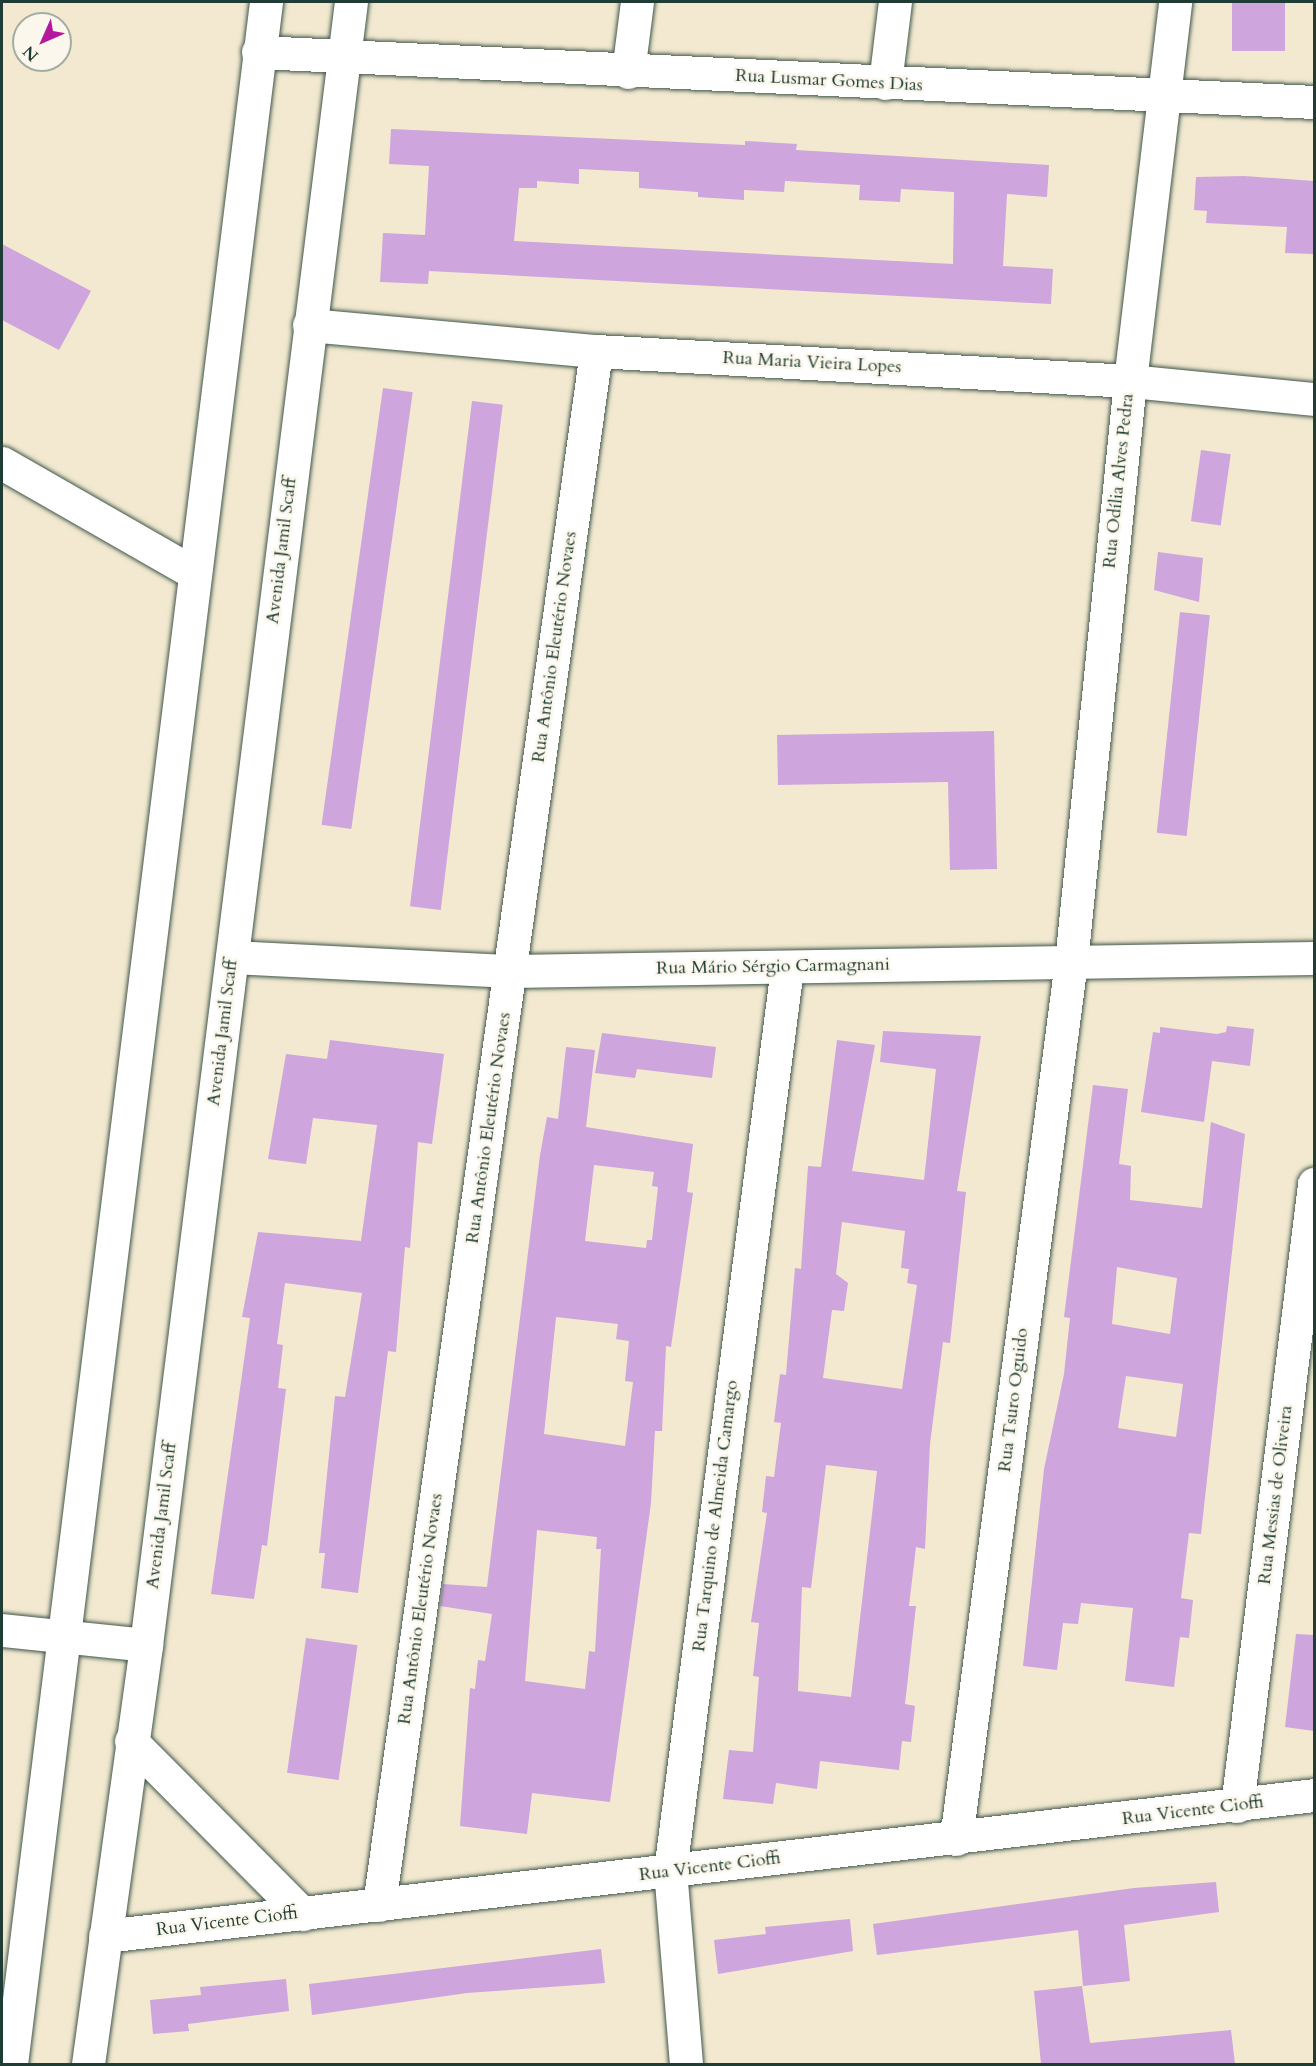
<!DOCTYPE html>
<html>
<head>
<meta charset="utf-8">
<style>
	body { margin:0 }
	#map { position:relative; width:1316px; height:2066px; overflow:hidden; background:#f2e9d0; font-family:Cardo,serif }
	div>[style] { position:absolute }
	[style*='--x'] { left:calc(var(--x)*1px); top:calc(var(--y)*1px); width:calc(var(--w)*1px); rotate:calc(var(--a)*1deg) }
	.building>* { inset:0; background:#cea5dc; transform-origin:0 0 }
	.roads { filter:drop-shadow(0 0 2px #3f574b) drop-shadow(0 0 2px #3f574b) }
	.minor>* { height:33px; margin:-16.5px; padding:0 16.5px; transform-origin:16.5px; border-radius:16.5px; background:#fff }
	span { translate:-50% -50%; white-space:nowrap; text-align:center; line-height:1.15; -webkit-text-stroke:5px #fbf7ec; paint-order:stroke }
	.street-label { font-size:18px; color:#1f3d34 }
	.frame { position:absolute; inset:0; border:3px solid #1f3d34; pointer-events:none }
	.north { position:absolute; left:12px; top:12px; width:60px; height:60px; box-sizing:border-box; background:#fbf7ec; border:2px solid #a3ada2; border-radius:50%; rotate:225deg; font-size:16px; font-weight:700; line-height:24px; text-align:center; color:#1f3d34 }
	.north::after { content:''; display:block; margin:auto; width:21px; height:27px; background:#b5179e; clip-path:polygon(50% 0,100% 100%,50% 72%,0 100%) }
</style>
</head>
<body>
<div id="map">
	<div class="building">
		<div style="left:1232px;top:2px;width:53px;height:49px"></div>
		<div style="clip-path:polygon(evenodd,391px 129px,745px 145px,745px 141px,797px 144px,796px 150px,1049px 165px,1047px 197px,1007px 194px,1003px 266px,1053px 269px,1051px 304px,429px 271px,428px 284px,380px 282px,383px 233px,425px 235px,429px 166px,389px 164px,391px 129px,579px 169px,639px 172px,639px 188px,698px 192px,698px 197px,744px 200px,744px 190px,784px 192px,785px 181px,860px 185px,859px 200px,900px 202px,901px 189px,954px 192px,953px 264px,514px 241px,519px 188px,537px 188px,537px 181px,579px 184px,579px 169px)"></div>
		<div style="clip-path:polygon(1244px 176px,1314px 181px,1314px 254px,1285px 253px,1287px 227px,1206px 223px,1207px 211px,1194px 210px,1196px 177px)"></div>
		<div style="clip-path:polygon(2px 244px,91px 291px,59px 350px,2px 320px)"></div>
		<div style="left:383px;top:388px;width:30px;height:441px;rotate:8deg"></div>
		<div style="left:472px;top:401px;width:31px;height:509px;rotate:7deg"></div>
		<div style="left:1201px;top:450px;width:30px;height:72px;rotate:8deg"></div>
		<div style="clip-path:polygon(1158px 552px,1203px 558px,1199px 602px,1154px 590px)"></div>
		<div style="left:1180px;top:612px;width:30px;height:222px;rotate:6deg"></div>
		<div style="clip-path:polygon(994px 731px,997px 869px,950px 870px,948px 782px,778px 785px,777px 735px)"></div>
		<div style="clip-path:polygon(1227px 1026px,1254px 1029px,1250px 1066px,1212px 1061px,1204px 1122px,1141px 1112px,1153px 1032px,1160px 1033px,1160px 1027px,1217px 1034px,1226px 1032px)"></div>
		<div style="clip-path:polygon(evenodd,883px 1031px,981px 1036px,957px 1191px,966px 1192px,950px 1343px,943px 1342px,930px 1444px,925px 1549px,916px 1547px,909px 1606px,916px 1606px,905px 1704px,915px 1706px,911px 1742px,902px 1741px,899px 1770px,820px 1761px,817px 1789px,776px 1783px,773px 1804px,723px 1799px,729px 1750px,753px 1752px,759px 1677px,753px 1676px,759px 1623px,751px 1622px,767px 1513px,762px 1512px,766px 1476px,774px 1477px,781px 1423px,774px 1422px,780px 1374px,786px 1375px,795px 1268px,801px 1269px,808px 1166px,821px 1167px,837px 1040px,875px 1045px,852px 1171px,924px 1180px,936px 1069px,880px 1062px,883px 1031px,842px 1222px,905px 1231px,901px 1268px,909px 1269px,907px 1283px,917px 1285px,902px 1389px,823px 1378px,832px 1310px,844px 1311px,848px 1283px,836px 1274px,842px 1222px,883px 1031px,826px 1465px,877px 1471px,851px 1697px,798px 1691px,802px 1587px,811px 1588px,826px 1465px)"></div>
		<div style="clip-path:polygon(602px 1033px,716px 1047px,712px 1078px,637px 1069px,635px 1078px,595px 1073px)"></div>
		<div style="clip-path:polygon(330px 1040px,444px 1054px,432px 1144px,418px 1142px,410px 1248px,405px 1247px,396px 1352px,388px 1351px,358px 1593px,321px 1588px,325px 1553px,319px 1553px,335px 1396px,345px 1397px,362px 1293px,285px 1283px,277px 1344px,283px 1345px,278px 1388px,286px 1389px,267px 1546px,262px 1545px,254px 1599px,211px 1594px,250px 1318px,242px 1317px,258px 1232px,361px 1241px,377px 1125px,313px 1118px,306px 1164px,268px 1159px,286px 1054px,327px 1059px)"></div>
		<div style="clip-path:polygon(evenodd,566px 1047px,595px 1050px,586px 1127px,693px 1144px,687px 1192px,693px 1193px,671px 1347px,666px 1346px,662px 1431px,655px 1431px,651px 1503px,610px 1802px,532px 1793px,527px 1834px,460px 1826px,470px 1688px,475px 1689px,478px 1660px,485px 1661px,492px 1614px,440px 1606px,443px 1584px,487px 1587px,540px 1155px,547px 1117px,558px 1119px,566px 1047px,594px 1165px,654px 1172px,652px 1186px,658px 1187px,652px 1240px,647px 1240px,646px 1248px,585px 1241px,594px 1165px,566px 1047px,556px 1317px,618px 1324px,616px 1339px,629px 1341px,625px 1381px,633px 1382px,625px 1446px,544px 1434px,556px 1317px,566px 1047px,537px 1530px,597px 1537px,596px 1549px,601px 1549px,595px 1652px,589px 1651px,585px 1689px,525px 1681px,537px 1530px)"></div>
		<div style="clip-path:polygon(evenodd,1093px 1085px,1128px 1089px,1119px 1164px,1131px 1166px,1130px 1200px,1202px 1208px,1211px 1122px,1245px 1134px,1201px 1534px,1189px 1533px,1181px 1598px,1193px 1600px,1189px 1638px,1180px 1637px,1174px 1687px,1125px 1681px,1133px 1608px,1081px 1603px,1078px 1624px,1063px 1623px,1057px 1670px,1023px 1666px,1044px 1469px,1064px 1374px,1070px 1318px,1064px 1317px,1093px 1085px,1117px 1267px,1177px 1278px,1170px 1334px,1112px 1324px,1117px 1267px,1093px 1085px,1126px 1376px,1183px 1384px,1176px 1437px,1118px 1428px,1126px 1376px)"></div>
		<div style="clip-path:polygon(1296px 1634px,1314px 1635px,1314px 1731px,1285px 1727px)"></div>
		<div style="left:306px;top:1638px;width:52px;height:136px;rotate:8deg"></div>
		<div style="clip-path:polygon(1216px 1882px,1219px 1912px,1124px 1925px,1130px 1981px,1083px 1986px,1078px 1930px,877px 1955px,873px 1924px,1134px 1888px)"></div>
		<div style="clip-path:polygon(850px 1919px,853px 1951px,718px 1974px,714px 1940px,766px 1934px,765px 1927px)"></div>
		<div style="clip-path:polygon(601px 1949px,605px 1983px,467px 1993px,312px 2015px,309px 1984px)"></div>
		<div style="clip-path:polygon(286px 1979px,289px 2011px,188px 2024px,189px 2031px,153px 2034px,150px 2000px,201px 1995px,200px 1987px)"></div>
		<div style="clip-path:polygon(1082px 1986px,1090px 2043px,1231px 2030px,1235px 2064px,1041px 2064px,1034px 1991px)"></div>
	</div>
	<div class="roads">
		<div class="minor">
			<div style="--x:258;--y:52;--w:1057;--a:2.71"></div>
			<div style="--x:628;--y:72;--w:71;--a:-82.7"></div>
			<div style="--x:885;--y:83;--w:82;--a:-83"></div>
			<div style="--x:309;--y:325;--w:288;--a:5.2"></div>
			<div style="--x:596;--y:351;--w:535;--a:3.22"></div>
			<div style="--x:1130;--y:381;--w:185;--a:5.6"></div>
			<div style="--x:2;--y:463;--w:219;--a:29.8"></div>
			<div style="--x:232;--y:957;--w:279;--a:2.9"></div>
			<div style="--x:511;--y:971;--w:803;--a:-0.93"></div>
			<div style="--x:2;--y:1630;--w:145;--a:5.9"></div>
			<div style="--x:131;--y:1741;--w:244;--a:45.2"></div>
			<div style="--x:1237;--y:1806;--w:627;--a:-82.94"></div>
			<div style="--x:956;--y:1839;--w:885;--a:-82.53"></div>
			<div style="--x:1071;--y:962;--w:584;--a:-84.2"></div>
			<div style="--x:1130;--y:381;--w:382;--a:-83.2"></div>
			<div style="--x:379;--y:1905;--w:1569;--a:-82.05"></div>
			<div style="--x:105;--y:1936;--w:1217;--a:-6.65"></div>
			<div style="--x:11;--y:2064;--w:2078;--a:-82.95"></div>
			<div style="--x:88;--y:2064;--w:423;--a:-82.1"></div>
			<div style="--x:146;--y:1645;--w:1656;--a:-82.89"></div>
			<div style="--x:686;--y:2064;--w:194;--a:-94.7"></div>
			<div style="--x:670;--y:1871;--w:911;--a:-82.62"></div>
		</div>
	</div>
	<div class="street-label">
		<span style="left:829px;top:81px;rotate:3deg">Rua Lusmar Gomes Dias</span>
		<span style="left:812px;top:363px;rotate:3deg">Rua Maria Vieira Lopes</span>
		<span style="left:1119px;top:481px;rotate:-84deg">Rua Odília Alves Pedra</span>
		<span style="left:282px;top:551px;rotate:-83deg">Avenida Jamil Scaff</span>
		<span style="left:555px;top:647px;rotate:-82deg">Rua Antônio Eleutério Novaes</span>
		<span style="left:773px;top:967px;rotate:-1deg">Rua Mário Sérgio Carmagnani</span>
		<span style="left:223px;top:1033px;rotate:-83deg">Avenida Jamil Scaff</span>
		<span style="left:489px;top:1128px;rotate:-82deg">Rua Antônio Eleutério Novaes</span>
		<span style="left:1014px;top:1400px;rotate:-83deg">Rua Tsuro Oguido</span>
		<span style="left:1276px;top:1495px;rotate:-83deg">Rua Messias de Oliveira</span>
		<span style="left:162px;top:1516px;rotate:-83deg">Avenida Jamil Scaff</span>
		<span style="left:716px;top:1516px;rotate:-83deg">Rua Tarquino de Almeida Camargo</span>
		<span style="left:421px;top:1609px;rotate:-82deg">Rua Antônio Eleutério Novaes</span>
		<span style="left:1193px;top:1811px;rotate:-7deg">Rua Vicente Cioffi</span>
		<span style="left:710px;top:1867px;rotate:-7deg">Rua Vicente Cioffi</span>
		<span style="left:227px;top:1922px;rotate:-7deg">Rua Vicente Cioffi</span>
	</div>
	<div class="frame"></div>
	<div class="north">N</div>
</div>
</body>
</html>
